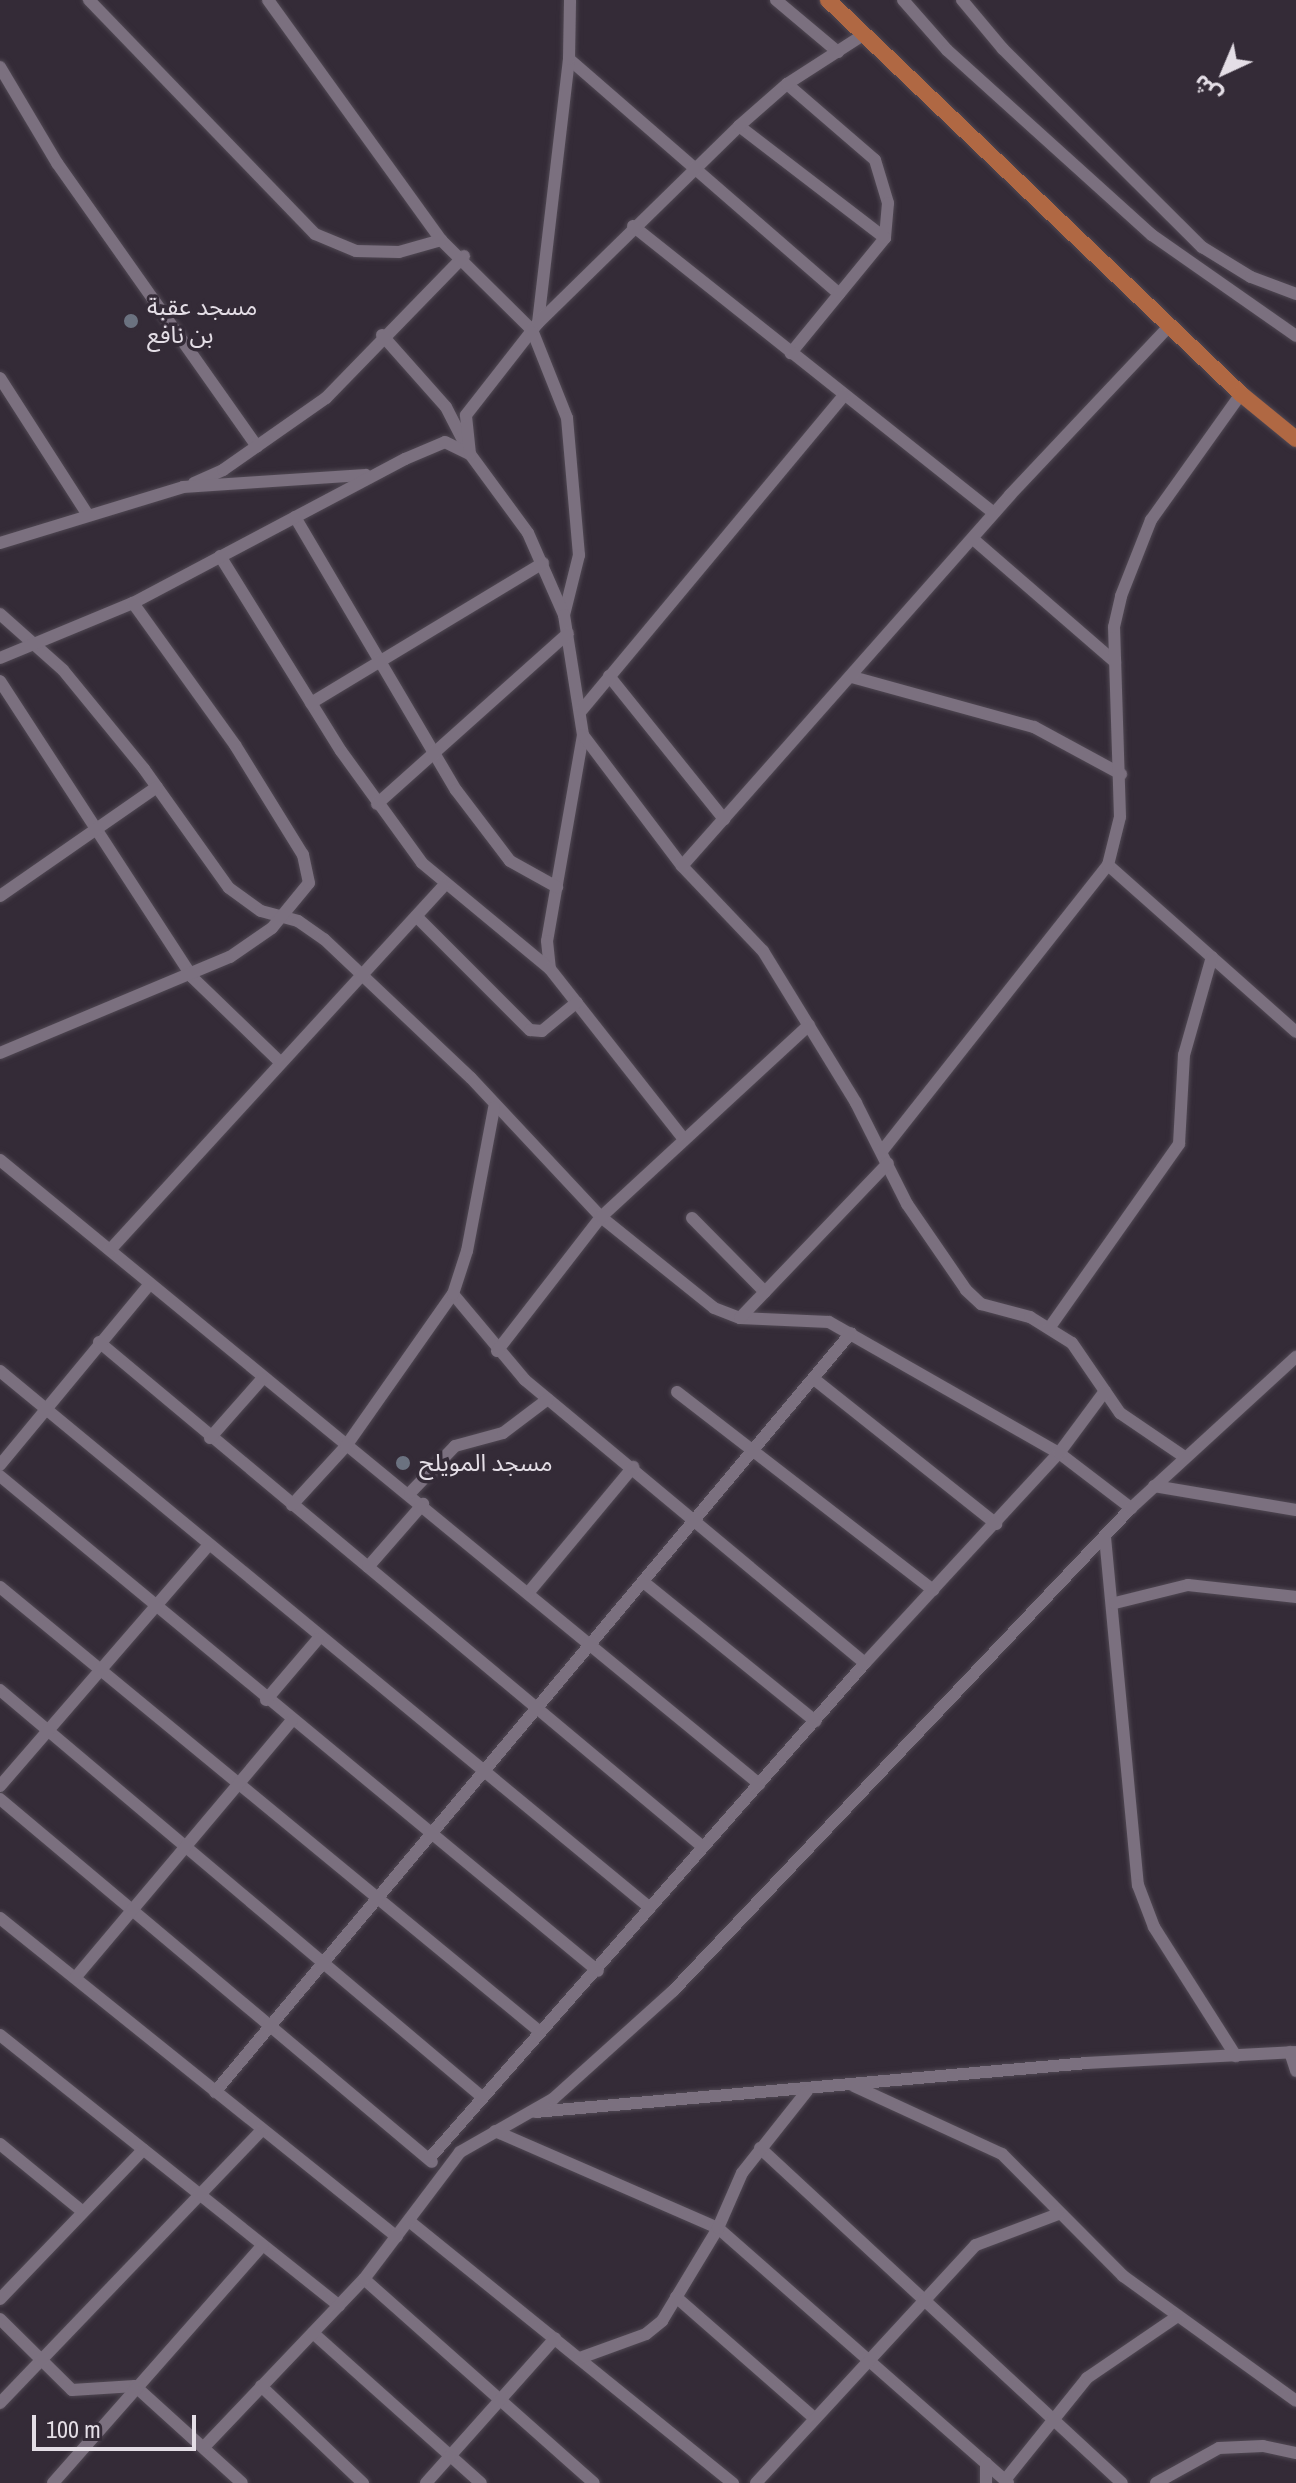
<!DOCTYPE html>
<html>
<head>
<meta charset="utf-8">
<style>
	body { margin:0 }
	#map { position:relative; width:1296px; height:2483px; overflow:hidden; background:#342b37; font-family:"Archivo Narrow","Noto Sans Arabic",sans-serif }
	div>[style] { position:absolute }
	[style*='--x'] { left:calc(var(--x)*1px); top:calc(var(--y)*1px); width:calc(var(--w)*1px); rotate:calc(var(--a)*1deg) }
	.roads { filter:drop-shadow(0 0 2px #504853) drop-shadow(0 0 2px #504853) }
	.minor>* { height:12px; margin:-6px; padding:0 6px; transform-origin:6px; border-radius:6px; background:#7b707f }
	.major>* { height:16px; margin:-8px; padding:0 8px; transform-origin:8px; border-radius:8px; background:#b06843 }
	.dots>* { width:22px; height:22px; translate:-50% -50%; box-sizing:border-box; border:4px solid #342b37; border-radius:50% }
	span { translate:-50% -50%; white-space:nowrap; text-align:center; line-height:1.15; -webkit-text-stroke:7px #342b37; paint-order:stroke }
	.poi-label { font-size:24px; color:#e4dee6 }
	.left { translate:0 -50%; text-align:left }
	.north { position:absolute; left:1184px; top:32px; width:80px; height:80px; -webkit-text-stroke:6px #342b37; paint-order:stroke; rotate:224deg; font-size:22px; font-weight:700; line-height:32px; text-align:center; color:#e4dee6 }
	.north::after { content:''; display:block; margin:auto; width:28px; height:36px; background:#e4dee6; clip-path:polygon(50% 0,100% 100%,50% 72%,0 100%) }
	.scale { position:absolute; left:32px; top:2415px; width:164px; height:36px; box-sizing:border-box; border:4px solid #e4dee6; border-top:0; padding-left:10px; font-size:24px; line-height:28px; white-space:nowrap; color:#e4dee6; -webkit-text-stroke:6px #342b37; paint-order:stroke }
</style>
</head>
<body>
<div id="map">
	<div class="roads">
		<div class="minor">
			<div style="--x:89;--y:0;--w:325;--a:46"></div>
			<div style="--x:315;--y:234;--w:44;--a:22.5"></div>
			<div style="--x:356;--y:251;--w:43;--a:1.3"></div>
			<div style="--x:399;--y:252;--w:44;--a:-15.9"></div>
			<div style="--x:441;--y:240;--w:128;--a:44.7"></div>
			<div style="--x:532;--y:330;--w:95;--a:68.3"></div>
			<div style="--x:567;--y:418;--w:138;--a:85"></div>
			<div style="--x:579;--y:555;--w:62;--a:104"></div>
			<div style="--x:268;--y:0;--w:296;--a:54.2"></div>
			<div style="--x:776;--y:0;--w:81;--a:40"></div>
			<div style="--x:903;--y:0;--w:67;--a:48.7"></div>
			<div style="--x:947;--y:50;--w:276;--a:42.1"></div>
			<div style="--x:1152;--y:235;--w:176;--a:35"></div>
			<div style="--x:962;--y:0;--w:64;--a:50.1"></div>
			<div style="--x:1003;--y:49;--w:281;--a:44.9"></div>
			<div style="--x:1202;--y:247;--w:57;--a:31.5"></div>
			<div style="--x:1251;--y:277;--w:48;--a:20.7"></div>
			<div style="--x:569;--y:59;--w:358;--a:41"></div>
			<div style="--x:0;--y:67;--w:112;--a:59.3"></div>
			<div style="--x:57;--y:163;--w:347;--a:54.8"></div>
			<div style="--x:787;--y:84;--w:116;--a:40.8"></div>
			<div style="--x:875;--y:160;--w:45;--a:73.2"></div>
			<div style="--x:888;--y:203;--w:35;--a:95"></div>
			<div style="--x:885;--y:238;--w:149;--a:129.3"></div>
			<div style="--x:739;--y:126;--w:184;--a:37.5"></div>
			<div style="--x:633;--y:226;--w:461;--a:38.5"></div>
			<div style="--x:538;--y:323;--w:266;--a:-83.3"></div>
			<div style="--x:569;--y:59;--w:59;--a:-89"></div>
			<div style="--x:382;--y:335;--w:96;--a:48.4"></div>
			<div style="--x:446;--y:407;--w:53;--a:62.9"></div>
			<div style="--x:470;--y:454;--w:98;--a:53.7"></div>
			<div style="--x:528;--y:533;--w:90;--a:66.3"></div>
			<div style="--x:564;--y:615;--w:121;--a:81"></div>
			<div style="--x:583;--y:735;--w:209;--a:99.9"></div>
			<div style="--x:547;--y:941;--w:28;--a:84"></div>
			<div style="--x:0;--y:378;--w:163;--a:57.3"></div>
			<div style="--x:194;--y:483;--w:32;--a:-24"></div>
			<div style="--x:223;--y:470;--w:126;--a:-35"></div>
			<div style="--x:326;--y:398;--w:198;--a:-45.8"></div>
			<div style="--x:295;--y:517;--w:317;--a:59.5"></div>
			<div style="--x:456;--y:790;--w:89;--a:52.7"></div>
			<div style="--x:510;--y:861;--w:54;--a:29"></div>
			<div style="--x:973;--y:539;--w:188;--a:40.9"></div>
			<div style="--x:0;--y:543;--w:191;--a:-17"></div>
			<div style="--x:183;--y:487;--w:183;--a:-3.8"></div>
			<div style="--x:220;--y:556;--w:229;--a:58.2"></div>
			<div style="--x:341;--y:751;--w:138;--a:54.1"></div>
			<div style="--x:422;--y:863;--w:166;--a:39.6"></div>
			<div style="--x:550;--y:969;--w:216;--a:51.8"></div>
			<div style="--x:0;--y:614;--w:84;--a:41.6"></div>
			<div style="--x:63;--y:670;--w:128;--a:50.7"></div>
			<div style="--x:144;--y:769;--w:146;--a:54.5"></div>
			<div style="--x:229;--y:888;--w:39;--a:36"></div>
			<div style="--x:261;--y:911;--w:38;--a:15"></div>
			<div style="--x:298;--y:921;--w:32;--a:35"></div>
			<div style="--x:324;--y:939;--w:202;--a:43.4"></div>
			<div style="--x:471;--y:1078;--w:190;--a:46.9"></div>
			<div style="--x:601;--y:1217;--w:145;--a:38.8"></div>
			<div style="--x:714;--y:1308;--w:28;--a:21"></div>
			<div style="--x:740;--y:1318;--w:89;--a:2.6"></div>
			<div style="--x:829;--y:1322;--w:265;--a:29.7"></div>
			<div style="--x:1059;--y:1453;--w:91;--a:37.4"></div>
			<div style="--x:0;--y:658;--w:144;--a:-22.5"></div>
			<div style="--x:133;--y:603;--w:308;--a:-27.9"></div>
			<div style="--x:405;--y:459;--w:43;--a:-23"></div>
			<div style="--x:445;--y:442;--w:28;--a:26"></div>
			<div style="--x:470;--y:454;--w:39;--a:-96"></div>
			<div style="--x:466;--y:415;--w:117;--a:-52"></div>
			<div style="--x:538;--y:323;--w:281;--a:-44.4"></div>
			<div style="--x:739;--y:126;--w:64;--a:-41.2"></div>
			<div style="--x:787;--y:84;--w:90;--a:-32.8"></div>
			<div style="--x:609;--y:676;--w:184;--a:51.2"></div>
			<div style="--x:852;--y:677;--w:189;--a:15.4"></div>
			<div style="--x:1034;--y:727;--w:99;--a:28.4"></div>
			<div style="--x:0;--y:681;--w:353;--a:57"></div>
			<div style="--x:192;--y:977;--w:120;--a:44"></div>
			<div style="--x:311;--y:703;--w:271;--a:-31.1"></div>
			<div style="--x:581;--y:711;--w:411;--a:-50.2"></div>
			<div style="--x:583;--y:735;--w:164;--a:52.9"></div>
			<div style="--x:682;--y:866;--w:117;--a:46.4"></div>
			<div style="--x:763;--y:951;--w:178;--a:58.5"></div>
			<div style="--x:856;--y:1103;--w:113;--a:63.2"></div>
			<div style="--x:907;--y:1204;--w:104;--a:55.5"></div>
			<div style="--x:966;--y:1290;--w:21;--a:43"></div>
			<div style="--x:981;--y:1304;--w:51;--a:14.9"></div>
			<div style="--x:1030;--y:1317;--w:49;--a:31.8"></div>
			<div style="--x:1072;--y:1343;--w:85;--a:55.6"></div>
			<div style="--x:1120;--y:1413;--w:76;--a:34.3"></div>
			<div style="--x:377;--y:804;--w:256;--a:-41.8"></div>
			<div style="--x:1108;--y:865;--w:251;--a:41.6"></div>
			<div style="--x:682;--y:866;--w:495;--a:-48.5"></div>
			<div style="--x:1010;--y:495;--w:232;--a:-46.7"></div>
			<div style="--x:0;--y:896;--w:191;--a:-34.8"></div>
			<div style="--x:417;--y:917;--w:160;--a:45"></div>
			<div style="--x:530;--y:1030;--w:12;--a:5"></div>
			<div style="--x:542;--y:1031;--w:45;--a:-39.6"></div>
			<div style="--x:0;--y:1053;--w:249;--a:-22.7"></div>
			<div style="--x:230;--y:957;--w:51;--a:-34.6"></div>
			<div style="--x:272;--y:928;--w:58;--a:-50.6"></div>
			<div style="--x:309;--y:883;--w:29;--a:-102"></div>
			<div style="--x:303;--y:855;--w:129;--a:-121.7"></div>
			<div style="--x:235;--y:745;--w:175;--a:-125.7"></div>
			<div style="--x:882;--y:1151;--w:365;--a:-51.7"></div>
			<div style="--x:1108;--y:865;--w:49;--a:-76"></div>
			<div style="--x:1120;--y:817;--w:190;--a:-91.8"></div>
			<div style="--x:1114;--y:627;--w:32;--a:-77"></div>
			<div style="--x:1121;--y:596;--w:82;--a:-68.5"></div>
			<div style="--x:1151;--y:520;--w:155;--a:-54.5"></div>
			<div style="--x:0;--y:1160;--w:983;--a:39.42"></div>
			<div style="--x:692;--y:1218;--w:104;--a:45.4"></div>
			<div style="--x:110;--y:1250;--w:494;--a:-47.5"></div>
			<div style="--x:453;--y:1294;--w:112;--a:50.1"></div>
			<div style="--x:525;--y:1380;--w:442;--a:39.8"></div>
			<div style="--x:740;--y:1318;--w:214;--a:-46.3"></div>
			<div style="--x:1050;--y:1327;--w:224;--a:-54.8"></div>
			<div style="--x:1179;--y:1144;--w:89;--a:-86.8"></div>
			<div style="--x:1184;--y:1055;--w:102;--a:-74.1"></div>
			<div style="--x:99;--y:1342;--w:787;--a:39.9"></div>
			<div style="--x:497;--y:1351;--w:170;--a:-52.2"></div>
			<div style="--x:601;--y:1217;--w:283;--a:-42.7"></div>
			<div style="--x:0;--y:1371;--w:843;--a:39.56"></div>
			<div style="--x:814;--y:1379;--w:233;--a:38.5"></div>
			<div style="--x:677;--y:1392;--w:324;--a:37.7"></div>
			<div style="--x:210;--y:1438;--w:79;--a:-48.6"></div>
			<div style="--x:0;--y:1465;--w:234;--a:-50.4"></div>
			<div style="--x:0;--y:1476;--w:776;--a:39.62"></div>
			<div style="--x:1154;--y:1486;--w:144;--a:9.6"></div>
			<div style="--x:410;--y:1493;--w:65;--a:-46.2"></div>
			<div style="--x:455;--y:1446;--w:50;--a:-15.2"></div>
			<div style="--x:503;--y:1433;--w:56;--a:-37.1"></div>
			<div style="--x:292;--y:1505;--w:80;--a:-47.5"></div>
			<div style="--x:346;--y:1446;--w:186;--a:-54.9"></div>
			<div style="--x:453;--y:1294;--w:45;--a:-72"></div>
			<div style="--x:467;--y:1251;--w:146;--a:-79.3"></div>
			<div style="--x:1105;--y:1537;--w:350;--a:84.6"></div>
			<div style="--x:1138;--y:1885;--w:45;--a:69.1"></div>
			<div style="--x:1154;--y:1927;--w:153;--a:57.6"></div>
			<div style="--x:368;--y:1567;--w:84;--a:-48.9"></div>
			<div style="--x:646;--y:1584;--w:218;--a:39"></div>
			<div style="--x:0;--y:1587;--w:698;--a:39.48"></div>
			<div style="--x:529;--y:1592;--w:163;--a:-50.2"></div>
			<div style="--x:1115;--y:1603;--w:75;--a:-13.9"></div>
			<div style="--x:1188;--y:1585;--w:109;--a:6.3"></div>
			<div style="--x:0;--y:1690;--w:629;--a:40.17"></div>
			<div style="--x:266;--y:1700;--w:80;--a:-49.6"></div>
			<div style="--x:0;--y:1786;--w:319;--a:-49.1"></div>
			<div style="--x:0;--y:1799;--w:564;--a:40.04"></div>
			<div style="--x:0;--y:1918;--w:509;--a:38.78"></div>
			<div style="--x:75;--y:1978;--w:337;--a:-49.9"></div>
			<div style="--x:0;--y:2035;--w:434;--a:38.6"></div>
			<div style="--x:1290;--y:2052;--w:20;--a:72"></div>
			<div style="--x:854;--y:2086;--w:163;--a:24.7"></div>
			<div style="--x:1002;--y:2154;--w:172;--a:45.2"></div>
			<div style="--x:1123;--y:2276;--w:213;--a:35.8"></div>
			<div style="--x:215;--y:2092;--w:990;--a:-50.04"></div>
			<div style="--x:535;--y:2112;--w:554;--a:-5.07"></div>
			<div style="--x:1087;--y:2063;--w:209;--a:-3"></div>
			<div style="--x:495;--y:2131;--w:243;--a:23.5"></div>
			<div style="--x:718;--y:2228;--w:386;--a:41.3"></div>
			<div style="--x:0;--y:2144;--w:106;--a:39.3"></div>
			<div style="--x:760;--y:2148;--w:493;--a:42.8"></div>
			<div style="--x:429;--y:2159;--w:660;--a:-48.68"></div>
			<div style="--x:865;--y:1663;--w:286;--a:-47.3"></div>
			<div style="--x:1059;--y:1453;--w:77;--a:-53.4"></div>
			<div style="--x:409;--y:2221;--w:417;--a:39"></div>
			<div style="--x:364;--y:2279;--w:307;--a:41.6"></div>
			<div style="--x:676;--y:2297;--w:184;--a:41.2"></div>
			<div style="--x:0;--y:2299;--w:207;--a:-46.2"></div>
			<div style="--x:0;--y:2319;--w:101;--a:44.6"></div>
			<div style="--x:72;--y:2390;--w:63;--a:-3.6"></div>
			<div style="--x:135;--y:2386;--w:144;--a:42.2"></div>
			<div style="--x:313;--y:2333;--w:225;--a:41.8"></div>
			<div style="--x:580;--y:2358;--w:70;--a:-20"></div>
			<div style="--x:646;--y:2334;--w:21;--a:-39"></div>
			<div style="--x:662;--y:2321;--w:109;--a:-58.9"></div>
			<div style="--x:718;--y:2228;--w:60;--a:-66.4"></div>
			<div style="--x:742;--y:2173;--w:105;--a:-51.6"></div>
			<div style="--x:261;--y:2386;--w:141;--a:43.6"></div>
			<div style="--x:0;--y:2403;--w:376;--a:-46.2"></div>
			<div style="--x:204;--y:2447;--w:232;--a:-46.4"></div>
			<div style="--x:364;--y:2279;--w:159;--a:-52.9"></div>
			<div style="--x:460;--y:2152;--w:107;--a:-29.7"></div>
			<div style="--x:553;--y:2099;--w:161;--a:-42"></div>
			<div style="--x:673;--y:1991;--w:666;--a:-46.52"></div>
			<div style="--x:1131;--y:1508;--w:224;--a:-42.5"></div>
			<div style="--x:1005;--y:2480;--w:131;--a:-51.2"></div>
			<div style="--x:1087;--y:2378;--w:110;--a:-34.3"></div>
			<div style="--x:53;--y:2483;--w:317;--a:-48.6"></div>
			<div style="--x:426;--y:2483;--w:194;--a:-48.3"></div>
			<div style="--x:756;--y:2483;--w:324;--a:-47.3"></div>
			<div style="--x:976;--y:2245;--w:88;--a:-20.7"></div>
			<div style="--x:986;--y:2483;--w:20;--a:-90"></div>
			<div style="--x:1156;--y:2483;--w:72;--a:-29.1"></div>
			<div style="--x:1219;--y:2448;--w:44;--a:-2.6"></div>
			<div style="--x:1263;--y:2446;--w:34;--a:12"></div>
		</div>
		<div class="major">
			<div style="--x:828;--y:0;--w:571;--a:43.65"></div>
			<div style="--x:1241;--y:394;--w:71;--a:39.3"></div>
		</div>
	</div>
	<div class="dots">
		<div style="left:131px;top:321px;background:#6b7280"></div>
		<div style="left:403px;top:1463px;background:#6b7280"></div>
	</div>
	<div class="poi-label">
		<span class="left" style="left:147px;top:321px">مسجد عقبة<br>بن نافع</span>
		<span class="left" style="left:419px;top:1463px">مسجد المويلح</span>
	</div>
	<div class="north">ش</div>
	<div class="scale">100 m</div>
</div>
</body>
</html>
